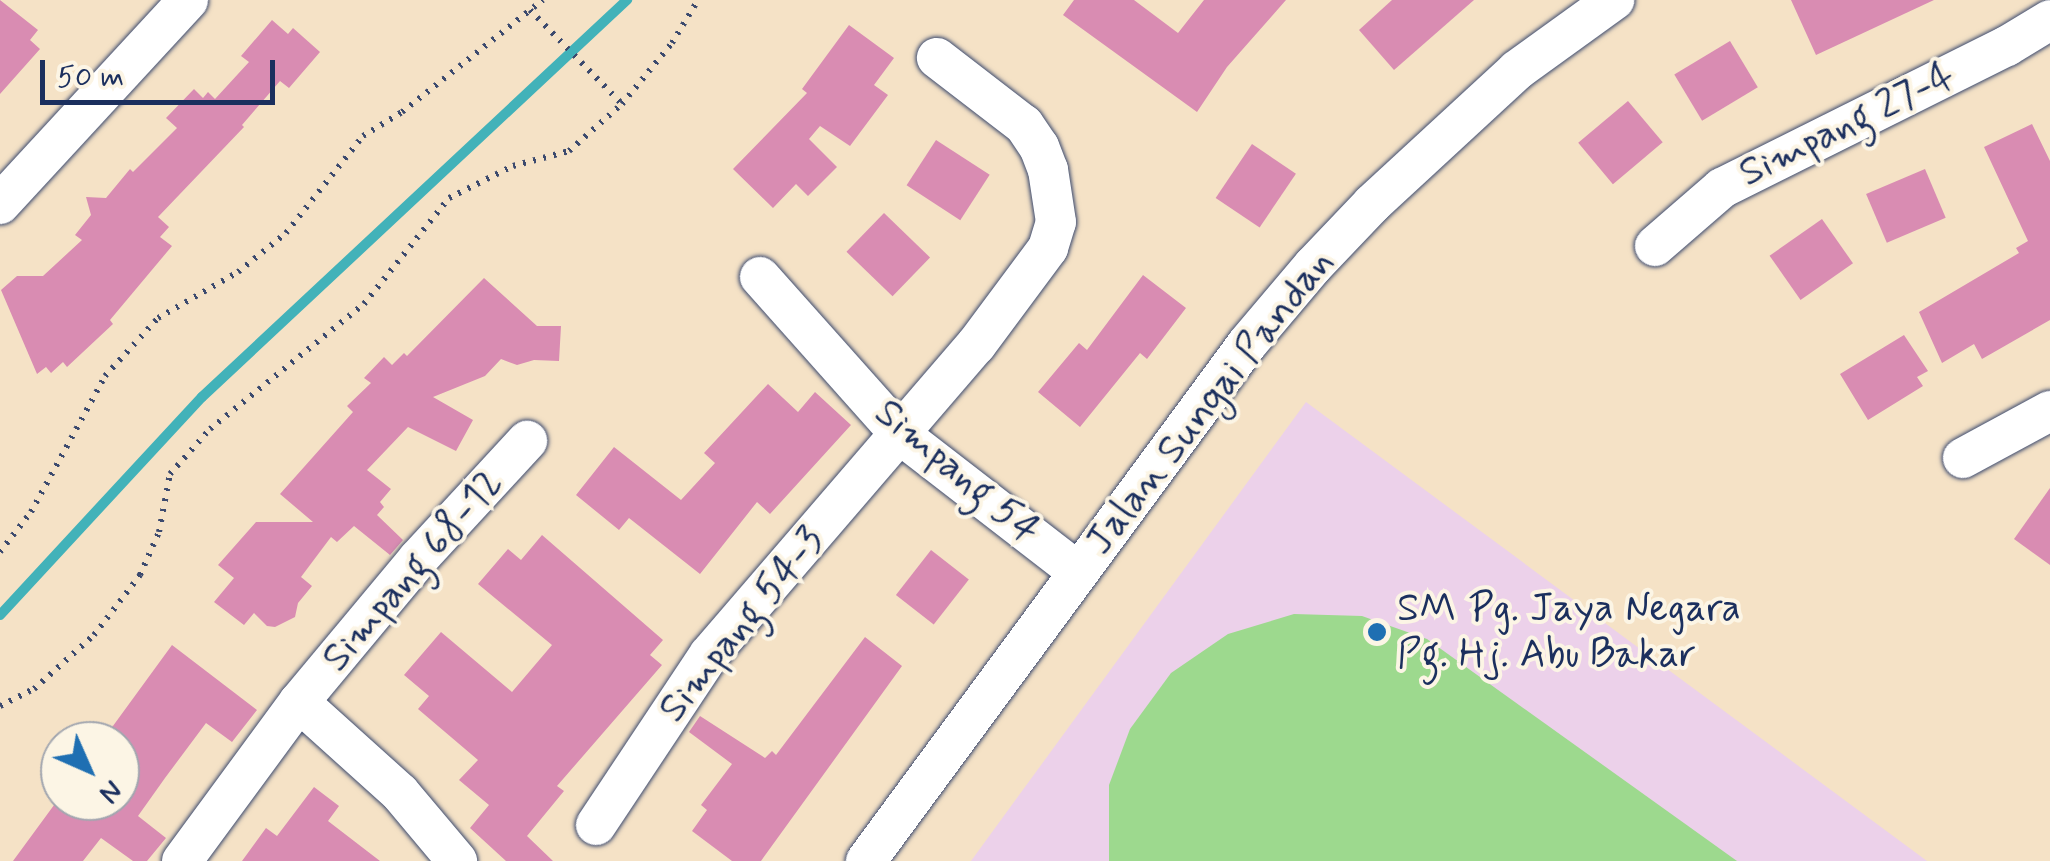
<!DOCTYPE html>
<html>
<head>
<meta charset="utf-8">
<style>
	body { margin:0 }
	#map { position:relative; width:2050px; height:861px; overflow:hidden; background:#f5e2c6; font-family:Mynerve,sans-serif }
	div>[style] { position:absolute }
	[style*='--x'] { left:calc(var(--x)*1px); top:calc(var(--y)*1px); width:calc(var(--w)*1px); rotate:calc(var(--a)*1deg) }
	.built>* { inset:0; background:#ecd1ea }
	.green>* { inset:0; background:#9dd98e }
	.stream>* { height:10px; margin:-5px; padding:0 5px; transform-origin:5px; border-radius:5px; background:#42b2b9 }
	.building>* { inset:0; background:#d98cb2; transform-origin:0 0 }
	.path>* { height:6px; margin-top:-3px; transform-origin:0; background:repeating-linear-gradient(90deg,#3c4a6e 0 2.5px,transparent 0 10.5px) }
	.roads { filter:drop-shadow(0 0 2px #3c4a6e) drop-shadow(0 0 2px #3c4a6e) }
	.minor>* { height:40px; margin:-20px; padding:0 20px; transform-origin:20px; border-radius:20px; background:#fff }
	.dots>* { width:28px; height:28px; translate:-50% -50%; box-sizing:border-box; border:5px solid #fcf5e5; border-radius:50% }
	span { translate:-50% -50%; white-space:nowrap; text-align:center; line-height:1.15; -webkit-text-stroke:8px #fcf5e5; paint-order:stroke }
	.street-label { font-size:40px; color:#1b2f5e }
	.poi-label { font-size:40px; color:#1b2f5e }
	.left { translate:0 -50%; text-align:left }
	.north { position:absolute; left:40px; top:721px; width:100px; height:100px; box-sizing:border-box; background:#fcf5e5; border:2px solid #a2a6af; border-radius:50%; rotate:135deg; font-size:28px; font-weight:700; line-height:40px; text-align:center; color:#1b2f5e }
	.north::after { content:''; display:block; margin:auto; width:35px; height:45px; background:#1f6fb2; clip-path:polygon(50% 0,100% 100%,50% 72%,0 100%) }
	.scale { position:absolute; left:40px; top:60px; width:235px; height:45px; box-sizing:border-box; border:5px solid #1b2f5e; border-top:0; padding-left:12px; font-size:30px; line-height:35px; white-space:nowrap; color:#1b2f5e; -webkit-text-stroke:8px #fcf5e5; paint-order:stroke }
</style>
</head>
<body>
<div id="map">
	<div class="built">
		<div style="clip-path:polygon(1306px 402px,1927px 861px,971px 861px)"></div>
	</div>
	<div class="green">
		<div style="clip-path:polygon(1294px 614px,1362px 616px,1427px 639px,1737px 861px,1109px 861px,1109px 785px,1130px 729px,1171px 673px,1228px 634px)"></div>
	</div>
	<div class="stream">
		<div style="--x:0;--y:615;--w:297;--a:-47.2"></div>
		<div style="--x:202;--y:397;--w:582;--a:-43.05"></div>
	</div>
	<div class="building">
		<div style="clip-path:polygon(0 0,38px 30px,30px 40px,40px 49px,0 94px)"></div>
		<div style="clip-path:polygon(1074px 0,1134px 0,1178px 33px,1204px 0,1286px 0,1227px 67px,1197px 112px,1063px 15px)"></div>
		<div style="clip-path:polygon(1392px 0,1474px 0,1394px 70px,1359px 30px)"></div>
		<div style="clip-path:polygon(1791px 0,1934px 0,1816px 55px)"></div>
		<div style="clip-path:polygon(272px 20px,288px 34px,293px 28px,320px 52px,289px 88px,280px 81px,242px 125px,244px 127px,158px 217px,169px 227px,160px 237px,172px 246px,110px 320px,113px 324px,67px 367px,63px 362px,51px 373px,46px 367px,37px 374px,1px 290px,17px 276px,43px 276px,82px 240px,75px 235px,91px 215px,86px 197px,106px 198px,130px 169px,133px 172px,177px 128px,166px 118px,194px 89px,203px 98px,208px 92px,215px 99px,249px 62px,241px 56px)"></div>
		<div style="clip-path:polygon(849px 25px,894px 58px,874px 85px,888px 95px,850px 146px,820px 126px,809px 139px,837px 167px,808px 196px,796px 184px,773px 208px,733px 169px,807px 93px,802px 89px)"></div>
		<div style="left:1730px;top:41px;width:54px;height:65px;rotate:59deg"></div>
		<div style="left:1628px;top:101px;width:54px;height:65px;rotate:50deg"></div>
		<div style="clip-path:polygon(2032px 124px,2050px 161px,2050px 320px,1982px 359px,1974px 344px,1942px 363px,1919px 312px,2019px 253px,2016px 248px,2028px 241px,1984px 147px)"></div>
		<div style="left:936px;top:140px;width:64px;height:54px;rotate:33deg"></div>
		<div style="left:1252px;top:144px;width:53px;height:65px;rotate:34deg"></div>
		<div style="left:1925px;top:169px;width:53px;height:64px;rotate:67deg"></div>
		<div style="left:884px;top:213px;width:64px;height:54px;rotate:44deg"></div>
		<div style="left:1822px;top:219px;width:54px;height:64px;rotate:55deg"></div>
		<div style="clip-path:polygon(1143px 275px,1186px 308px,1147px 359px,1140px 353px,1080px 427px,1038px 392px,1079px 343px,1087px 350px)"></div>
		<div style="clip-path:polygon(484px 278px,537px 326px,561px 326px,559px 361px,534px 360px,517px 365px,501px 359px,485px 376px,433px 397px,473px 420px,456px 451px,408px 427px,367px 470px,391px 489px,380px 502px,384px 507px,377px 515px,403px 540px,390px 555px,354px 526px,337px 542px,331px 537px,301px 577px,312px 586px,298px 603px,295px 617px,275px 627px,267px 626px,254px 613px,244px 625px,214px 602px,234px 578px,218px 565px,256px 522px,313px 522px,280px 494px,353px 412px,347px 406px,371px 383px,364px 378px,384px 357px,392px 365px,404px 353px,407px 356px)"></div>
		<div style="clip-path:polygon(1904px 335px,1928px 371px,1917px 377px,1923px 386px,1868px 420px,1840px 374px)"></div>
		<div style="clip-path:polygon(768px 384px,798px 412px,815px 392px,851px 425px,770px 514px,757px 502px,700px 574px,629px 518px,619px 530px,576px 495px,614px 447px,681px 500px,715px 463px,704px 453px)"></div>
		<div style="clip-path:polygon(2050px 488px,2050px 565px,2014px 539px)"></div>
		<div style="clip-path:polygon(542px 535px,663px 640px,650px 655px,662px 665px,557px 786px,564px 791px,527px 836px,553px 861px,506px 861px,470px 828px,489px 805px,459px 780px,478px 760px,418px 709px,429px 696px,404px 675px,441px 632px,512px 692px,552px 645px,478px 584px,508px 549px,521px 560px)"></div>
		<div style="left:931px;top:550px;width:48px;height:57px;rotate:38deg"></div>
		<div style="clip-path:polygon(865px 637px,902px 666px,761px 861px,732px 861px,692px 831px,707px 810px,701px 805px,732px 764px,689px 732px,700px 716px,765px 758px,772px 751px,776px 755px)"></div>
		<div style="clip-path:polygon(172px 645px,257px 710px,232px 742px,206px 723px,165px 778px,138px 816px,166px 838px,147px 861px,133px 861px,101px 838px,83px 861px,13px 861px,57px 801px,120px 801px,120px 741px,102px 741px)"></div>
		<div style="clip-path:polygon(314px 787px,339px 806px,328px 821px,380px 861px,242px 861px,266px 828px,277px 836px)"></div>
	</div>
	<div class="path">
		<div style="--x:530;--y:10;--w:132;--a:45.6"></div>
		<div style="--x:0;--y:552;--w:51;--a:-52.2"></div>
		<div style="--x:31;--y:512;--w:155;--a:-61.4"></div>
		<div style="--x:105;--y:376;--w:79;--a:-47.6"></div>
		<div style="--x:158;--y:318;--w:92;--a:-29.9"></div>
		<div style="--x:238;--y:272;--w:62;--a:-39.1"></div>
		<div style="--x:286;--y:233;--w:124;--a:-51.6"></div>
		<div style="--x:363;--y:136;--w:46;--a:-31.6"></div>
		<div style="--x:402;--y:112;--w:180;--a:-38.5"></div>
		<div style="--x:0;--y:706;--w:38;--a:-27"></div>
		<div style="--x:34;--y:689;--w:81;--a:-42"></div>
		<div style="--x:94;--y:635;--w:76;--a:-52.5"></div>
		<div style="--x:140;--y:575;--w:47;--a:-66.2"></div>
		<div style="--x:159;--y:532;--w:59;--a:-79.3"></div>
		<div style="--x:170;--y:474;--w:60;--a:-48.4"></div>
		<div style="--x:210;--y:429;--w:198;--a:-39.1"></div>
		<div style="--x:364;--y:304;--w:136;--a:-51.3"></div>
		<div style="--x:449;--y:198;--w:72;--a:-26.6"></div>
		<div style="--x:513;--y:166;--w:58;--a:-15"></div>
		<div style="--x:569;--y:151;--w:71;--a:-41.6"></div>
		<div style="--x:622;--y:104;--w:79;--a:-50.7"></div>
		<div style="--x:672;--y:43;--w:50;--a:-58.8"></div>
	</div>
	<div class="roads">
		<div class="minor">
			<div style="--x:0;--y:204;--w:277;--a:-47.3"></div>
			<div style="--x:1655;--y:246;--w:89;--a:-40.9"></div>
			<div style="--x:1722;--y:188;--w:318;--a:-26.5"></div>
			<div style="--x:2007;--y:46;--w:50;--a:-31.2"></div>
			<div style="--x:760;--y:277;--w:212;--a:48.3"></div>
			<div style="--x:901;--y:435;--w:224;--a:37.7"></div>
			<div style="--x:1963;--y:458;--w:99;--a:-28.4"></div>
			<div style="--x:299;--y:702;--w:136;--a:42"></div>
			<div style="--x:400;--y:793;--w:89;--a:50"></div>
			<div style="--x:596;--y:825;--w:204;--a:-56.4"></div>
			<div style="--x:709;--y:655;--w:409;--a:-49.3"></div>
			<div style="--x:976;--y:345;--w:121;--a:-53.4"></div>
			<div style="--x:1048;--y:248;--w:27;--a:-73"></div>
			<div style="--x:1056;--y:222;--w:53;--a:-98.7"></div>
			<div style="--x:1048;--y:170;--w:25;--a:-111"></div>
			<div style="--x:1039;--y:147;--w:27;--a:-124"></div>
			<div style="--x:1024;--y:125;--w:110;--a:-142.4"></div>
			<div style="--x:182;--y:861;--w:197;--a:-53.7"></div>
			<div style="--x:299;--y:702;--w:186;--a:-50.2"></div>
			<div style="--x:418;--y:559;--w:161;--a:-47.3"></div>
			<div style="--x:866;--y:861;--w:642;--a:-53.61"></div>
			<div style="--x:1247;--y:344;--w:102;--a:-49.8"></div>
			<div style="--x:1313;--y:266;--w:86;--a:-46.4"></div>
			<div style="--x:1372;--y:204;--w:197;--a:-42.7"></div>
			<div style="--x:1517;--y:70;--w:120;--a:-35.8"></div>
		</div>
	</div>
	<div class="dots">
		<div style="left:1377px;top:632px;background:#1f6fb2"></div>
	</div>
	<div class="street-label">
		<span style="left:1847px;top:125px;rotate:-26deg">Simpang 27-4</span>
		<span style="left:1210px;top:402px;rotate:-52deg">Jalan Sungai Pandan</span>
		<span style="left:957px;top:472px;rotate:40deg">Simpang 54</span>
		<span style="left:413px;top:571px;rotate:-49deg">Simpang 68-12</span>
		<span style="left:742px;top:625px;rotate:-51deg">Simpang 54-3</span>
	</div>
	<div class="poi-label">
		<span class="left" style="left:1397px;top:632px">SM Pg. Jaya Negara<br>Pg. Hj. Abu Bakar</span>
	</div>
	<div class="north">N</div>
	<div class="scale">50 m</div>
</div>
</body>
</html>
